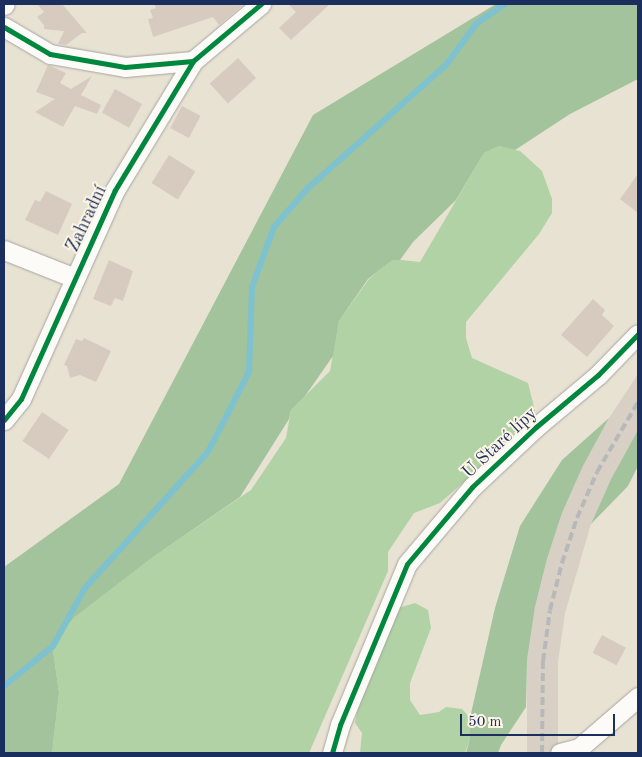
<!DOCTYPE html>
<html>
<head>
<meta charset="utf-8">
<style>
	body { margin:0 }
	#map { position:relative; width:642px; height:757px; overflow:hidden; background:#e8e2d2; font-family:"Old Standard TT",serif }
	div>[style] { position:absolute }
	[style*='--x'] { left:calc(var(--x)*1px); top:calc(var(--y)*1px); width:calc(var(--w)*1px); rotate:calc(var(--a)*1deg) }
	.industrial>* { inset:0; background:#d8d0c4 }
	.green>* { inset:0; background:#b0d2a4 }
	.forest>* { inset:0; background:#a2c39b }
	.stream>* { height:6px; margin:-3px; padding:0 3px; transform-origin:3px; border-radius:3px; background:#7ec2cf }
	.building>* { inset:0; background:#d7cbbf; transform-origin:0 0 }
	.roads { filter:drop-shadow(0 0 1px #a5a5a2) drop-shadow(0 0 1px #a5a5a2) }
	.street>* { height:19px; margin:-9.5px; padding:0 9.5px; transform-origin:9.5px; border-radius:9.5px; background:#fcfbf8 }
	.rail>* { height:4px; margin-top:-2px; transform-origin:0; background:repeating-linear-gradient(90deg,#b6b8ba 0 8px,transparent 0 12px) }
	.cycleway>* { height:5px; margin:-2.5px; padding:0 2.5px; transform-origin:2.5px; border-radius:2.5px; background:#00873e }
	span { translate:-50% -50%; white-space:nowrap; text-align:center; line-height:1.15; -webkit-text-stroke:4px #fcf5e5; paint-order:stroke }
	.street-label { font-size:18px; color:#1b2f5e }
	.frame { position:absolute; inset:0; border:5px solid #1b2f5e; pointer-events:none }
	.scale { position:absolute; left:460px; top:714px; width:155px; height:22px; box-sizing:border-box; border:2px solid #1b2f5e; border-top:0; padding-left:6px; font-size:15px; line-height:18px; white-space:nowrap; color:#1b2f5e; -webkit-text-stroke:4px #fcf5e5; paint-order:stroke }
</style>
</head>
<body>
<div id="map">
	<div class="industrial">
		<div style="clip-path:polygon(638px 374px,638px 430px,611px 479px,591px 524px,565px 613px,558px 662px,558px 753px,527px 753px,527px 660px,535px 607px,547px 559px,562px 513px,583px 466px,609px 418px)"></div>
	</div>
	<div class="green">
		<div style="clip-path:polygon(499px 146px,520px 151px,542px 171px,552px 199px,552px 213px,539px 234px,466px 322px,466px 338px,472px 358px,528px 383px,535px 411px,483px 465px,440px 503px,414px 513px,388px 552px,388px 571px,309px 753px,52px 753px,59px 693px,52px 643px,75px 617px,153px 557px,251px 490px,286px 438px,291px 410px,330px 371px,339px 321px,369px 279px,392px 259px,420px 262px,484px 153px)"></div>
		<div style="clip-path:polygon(415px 603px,428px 610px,431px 628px,410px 683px,410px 700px,420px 715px,439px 712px,446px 707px,462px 709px,470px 718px,470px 739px,465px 753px,360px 753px,362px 733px,355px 723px,362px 687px,395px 609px)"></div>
	</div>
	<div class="forest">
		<div style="clip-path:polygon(496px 4px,638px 4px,638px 79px,570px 114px,515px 150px,499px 146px,484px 153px,456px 200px,413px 242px,400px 260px,392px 260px,368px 279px,339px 321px,333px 356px,305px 396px,291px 410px,289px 419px,240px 497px,153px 557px,75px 617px,52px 643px,59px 693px,52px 753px,4px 753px,4px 567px,119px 484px,313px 115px)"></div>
		<div style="clip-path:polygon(609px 418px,583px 466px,562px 513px,547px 559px,535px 607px,527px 660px,526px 707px,501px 745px,498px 753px,466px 753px,470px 739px,470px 718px,495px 608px,520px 526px,562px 460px)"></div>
		<div style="clip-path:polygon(638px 430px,638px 466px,628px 486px,591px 524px,611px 479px)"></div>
	</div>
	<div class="stream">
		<div style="--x:4;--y:686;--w:63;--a:-39.2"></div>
		<div style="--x:53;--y:646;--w:66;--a:-61.1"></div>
		<div style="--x:85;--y:588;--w:183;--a:-47.9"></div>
		<div style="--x:208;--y:452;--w:90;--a:-62.9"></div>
		<div style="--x:249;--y:372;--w:85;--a:-88"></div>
		<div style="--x:252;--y:287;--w:64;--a:-69.9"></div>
		<div style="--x:274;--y:227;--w:49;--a:-49.1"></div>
		<div style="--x:306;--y:190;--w:188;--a:-41.8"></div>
		<div style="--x:446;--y:65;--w:52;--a:-53.6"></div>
		<div style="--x:477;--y:23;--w:34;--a:-34"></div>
	</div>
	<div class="building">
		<div style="clip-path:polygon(37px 4px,62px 4px,87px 33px,82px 33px,66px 45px,58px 44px,64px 31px,44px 29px,44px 25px,37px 17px,44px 12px)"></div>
		<div style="clip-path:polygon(154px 4px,244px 4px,219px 25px,213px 17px,153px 37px,148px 19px,153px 18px,150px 10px,156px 8px)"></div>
		<div style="clip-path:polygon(288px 4px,330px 4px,291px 40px,279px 28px,296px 12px)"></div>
		<div style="left:238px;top:58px;width:27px;height:38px;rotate:48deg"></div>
		<div style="clip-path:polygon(48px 65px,66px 73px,60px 83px,71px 89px,92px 76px,81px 95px,101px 105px,97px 114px,75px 106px,63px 127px,35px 112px,55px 99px,36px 92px)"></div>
		<div style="left:115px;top:89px;width:31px;height:27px;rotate:29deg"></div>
		<div style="left:182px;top:106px;width:21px;height:25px;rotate:28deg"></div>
		<div style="left:169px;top:155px;width:31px;height:33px;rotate:32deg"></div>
		<div style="clip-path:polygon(638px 174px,638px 213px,620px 199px)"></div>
		<div style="clip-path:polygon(46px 191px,72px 204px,58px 235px,25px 220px,35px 200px,40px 202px)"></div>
		<div style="clip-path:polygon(109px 260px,133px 271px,123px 301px,115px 298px,111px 306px,93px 299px)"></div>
		<div style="clip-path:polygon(593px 299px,605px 310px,602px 315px,614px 326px,587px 357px,561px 335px)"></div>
		<div style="clip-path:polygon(84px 338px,111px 351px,96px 382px,80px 375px,70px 378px,67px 366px,64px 365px,76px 339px,82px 341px)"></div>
		<div style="left:42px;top:412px;width:32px;height:35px;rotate:34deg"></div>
		<div style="left:602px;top:635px;width:27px;height:20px;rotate:28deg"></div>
	</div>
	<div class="roads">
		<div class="street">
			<div style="--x:4;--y:5;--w:1;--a:-45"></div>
			<div style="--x:4;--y:27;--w:53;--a:30.4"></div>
			<div style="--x:50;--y:54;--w:76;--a:9.8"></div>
			<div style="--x:125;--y:67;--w:68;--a:-5"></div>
			<div style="--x:4;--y:250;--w:76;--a:21.5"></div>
			<div style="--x:4;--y:420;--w:27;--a:-51"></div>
			<div style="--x:21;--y:399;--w:229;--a:-65.8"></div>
			<div style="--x:115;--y:190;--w:151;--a:-58.8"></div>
			<div style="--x:193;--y:61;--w:89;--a:-40"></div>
			<div style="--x:332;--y:753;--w:29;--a:-74"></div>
			<div style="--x:340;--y:725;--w:174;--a:-67.4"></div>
			<div style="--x:407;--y:564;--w:101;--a:-49.8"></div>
			<div style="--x:472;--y:487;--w:88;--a:-43.2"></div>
			<div style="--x:536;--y:427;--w:81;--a:-40"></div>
			<div style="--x:598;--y:375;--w:57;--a:-45.7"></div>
			<div style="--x:560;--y:753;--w:20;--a:-15"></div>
			<div style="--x:579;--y:748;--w:78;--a:-40.8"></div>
		</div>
	</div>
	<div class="rail">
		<div style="--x:542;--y:753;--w:92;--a:-89.4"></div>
		<div style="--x:543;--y:661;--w:51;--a:-82.2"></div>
		<div style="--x:550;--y:610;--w:49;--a:-75.7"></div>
		<div style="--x:562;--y:563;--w:47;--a:-71.6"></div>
		<div style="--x:577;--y:518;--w:50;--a:-66.5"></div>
		<div style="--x:597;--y:472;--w:81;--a:-59.6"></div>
	</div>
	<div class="cycleway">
		<div style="--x:4;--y:27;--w:53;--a:30.4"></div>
		<div style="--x:50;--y:54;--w:76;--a:9.8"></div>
		<div style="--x:125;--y:67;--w:68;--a:-5"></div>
		<div style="--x:4;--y:420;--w:27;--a:-51"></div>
		<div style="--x:21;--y:399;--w:229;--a:-65.8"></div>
		<div style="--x:115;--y:190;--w:151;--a:-58.8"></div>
		<div style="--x:193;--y:61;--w:89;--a:-40"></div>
		<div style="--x:332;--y:753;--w:29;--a:-74"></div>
		<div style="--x:340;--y:725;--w:174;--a:-67.4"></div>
		<div style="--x:407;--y:564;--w:101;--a:-49.8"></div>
		<div style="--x:472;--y:487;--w:88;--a:-43.2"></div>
		<div style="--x:536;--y:427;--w:81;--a:-40"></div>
		<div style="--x:598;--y:375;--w:57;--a:-45.7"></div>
	</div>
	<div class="street-label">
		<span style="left:87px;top:219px;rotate:-65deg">Zahradní</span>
		<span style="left:500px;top:443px;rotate:-43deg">U Staré lípy</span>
	</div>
	<div class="frame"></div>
	<div class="scale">50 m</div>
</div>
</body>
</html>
